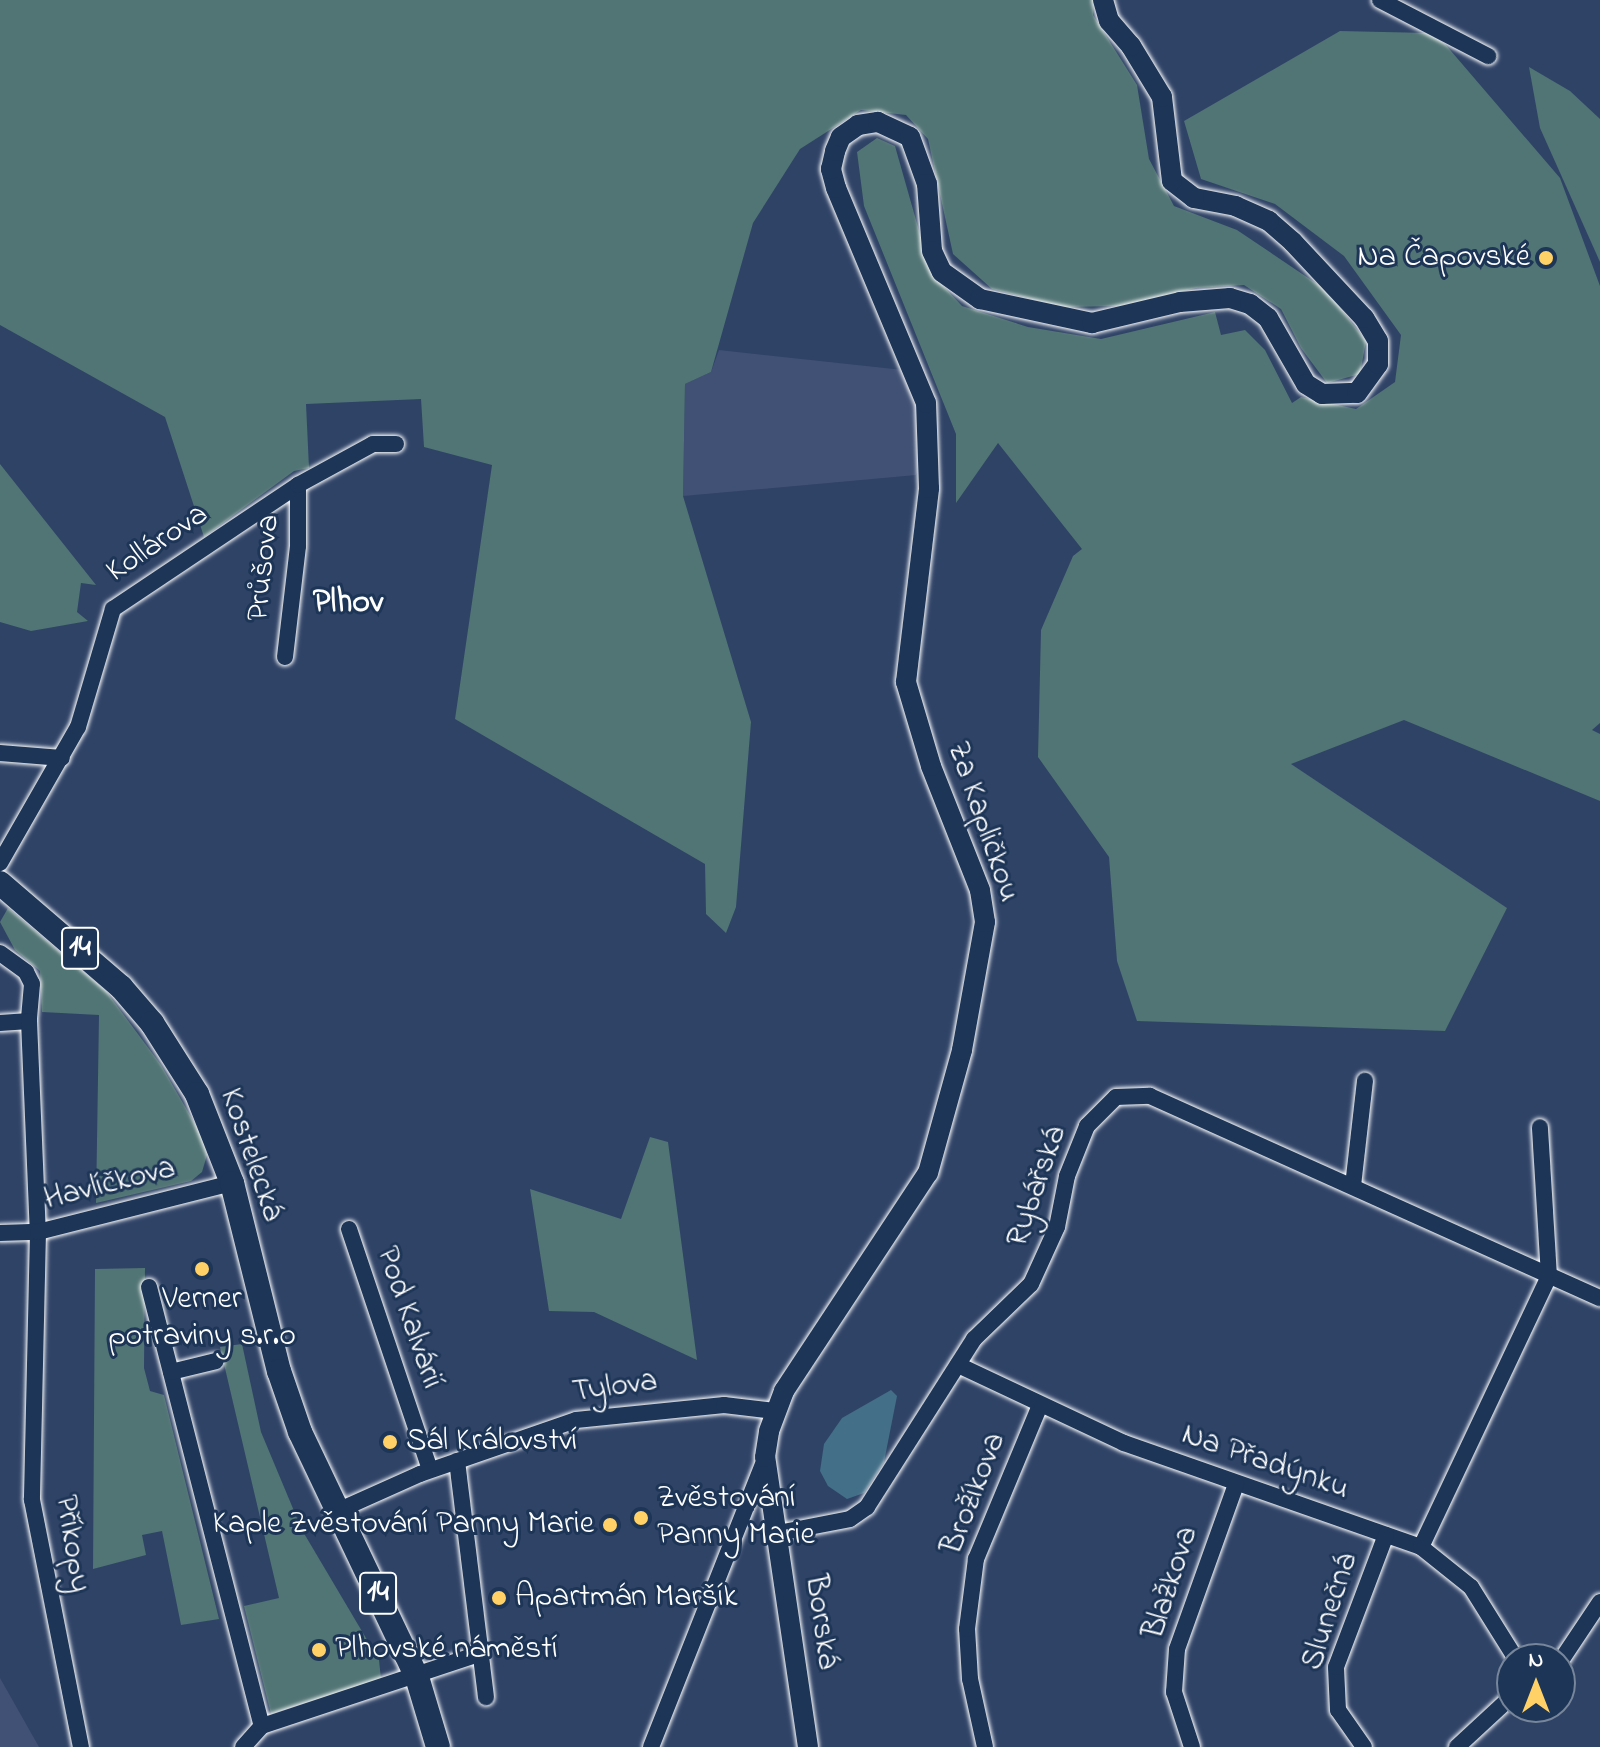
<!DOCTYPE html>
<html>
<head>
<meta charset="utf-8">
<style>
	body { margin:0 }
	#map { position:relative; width:1600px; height:1747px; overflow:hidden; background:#2f4367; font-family:"Indie Flower",sans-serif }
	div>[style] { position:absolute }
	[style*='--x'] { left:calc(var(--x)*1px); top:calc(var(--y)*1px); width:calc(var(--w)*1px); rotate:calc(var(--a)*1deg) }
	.built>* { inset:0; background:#405175 }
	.green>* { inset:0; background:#517474 }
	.water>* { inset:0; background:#436f88 }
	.roads { filter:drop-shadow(0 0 2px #fff) drop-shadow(0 0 2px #fff) }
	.minor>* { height:16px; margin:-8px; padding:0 8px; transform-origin:8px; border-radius:8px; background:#1d3557 }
	.tertiary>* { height:20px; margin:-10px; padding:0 10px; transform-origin:10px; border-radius:10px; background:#1d3557 }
	.primary>* { height:24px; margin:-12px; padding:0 12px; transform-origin:12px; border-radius:12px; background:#1d3557 }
	.dots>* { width:22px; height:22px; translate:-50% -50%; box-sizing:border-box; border:4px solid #1d3557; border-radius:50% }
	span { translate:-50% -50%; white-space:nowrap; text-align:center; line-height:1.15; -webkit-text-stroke:6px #1d3557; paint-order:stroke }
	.shield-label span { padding:2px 6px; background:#1d3557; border:2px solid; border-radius:6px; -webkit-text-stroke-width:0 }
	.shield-label { font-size:30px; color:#fff; font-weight:700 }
	.poi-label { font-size:32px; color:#fff }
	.right { translate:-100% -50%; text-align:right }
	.left { translate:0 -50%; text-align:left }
	.street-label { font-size:32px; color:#fff }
	.neighbourhood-label { font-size:34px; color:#fff; font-weight:700 }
	.north { position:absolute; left:1496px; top:1643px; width:80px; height:80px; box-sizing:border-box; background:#1d3557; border:2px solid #77869a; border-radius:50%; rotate:0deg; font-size:22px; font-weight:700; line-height:32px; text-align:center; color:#fff }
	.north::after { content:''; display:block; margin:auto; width:28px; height:36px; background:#ffd166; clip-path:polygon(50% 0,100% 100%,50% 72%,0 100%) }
</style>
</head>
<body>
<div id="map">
	<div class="built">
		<div style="clip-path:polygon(719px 350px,903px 370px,919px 402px,922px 449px,916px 475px,683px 496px,685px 384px,711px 372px)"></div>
		<div style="clip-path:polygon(0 1678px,39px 1747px,0 1747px)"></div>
	</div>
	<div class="green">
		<div style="clip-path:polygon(0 0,1094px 0,1093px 15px,1137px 85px,1149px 159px,1174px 206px,1237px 230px,1326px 290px,1366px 341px,1360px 374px,1327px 383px,1301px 348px,1281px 309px,1244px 285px,1196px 288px,1120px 306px,1063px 307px,992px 289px,953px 254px,928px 139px,906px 115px,861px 110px,800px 149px,753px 223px,711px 372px,685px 384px,683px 496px,751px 722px,736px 907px,726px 933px,706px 914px,705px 864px,455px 719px,492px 465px,424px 447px,421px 399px,306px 404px,309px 468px,294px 471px,204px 537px,165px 417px,0 325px)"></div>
		<div style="clip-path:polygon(1340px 31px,1428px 33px,1445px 44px,1560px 178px,1600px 286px,1600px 723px,1592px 730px,1600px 734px,1600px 801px,1404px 720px,1291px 764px,1507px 908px,1445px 1031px,1137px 1021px,1117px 961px,1109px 857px,1038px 757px,1041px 630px,1073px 556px,1082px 549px,998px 443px,956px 503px,956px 434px,864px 206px,857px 152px,877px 138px,895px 146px,931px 273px,962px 306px,1028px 327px,1101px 339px,1215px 312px,1221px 335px,1245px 330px,1265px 350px,1292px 403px,1301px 397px,1356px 409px,1395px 382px,1401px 335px,1344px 256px,1275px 204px,1201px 179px,1184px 121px)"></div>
		<div style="clip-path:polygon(1529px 67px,1570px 91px,1600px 119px,1600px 262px,1540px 128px)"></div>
		<div style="clip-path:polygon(0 464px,96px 585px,81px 583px,77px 612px,88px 621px,31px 631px,0 622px)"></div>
		<div style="clip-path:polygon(8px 908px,106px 991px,161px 1065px,202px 1136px,207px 1155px,202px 1172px,191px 1181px,96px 1203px,99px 1015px,42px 1012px,40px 971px,15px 950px,0 922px)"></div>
		<div style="clip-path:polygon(650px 1137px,668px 1142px,697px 1360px,594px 1312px,549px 1311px,530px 1189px,621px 1219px)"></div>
		<div style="clip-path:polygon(145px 1268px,144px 1368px,150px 1391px,164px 1395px,219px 1619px,181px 1625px,162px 1531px,142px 1535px,146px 1555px,93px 1569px,95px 1269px)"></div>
		<div style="clip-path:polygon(242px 1344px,261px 1432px,302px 1530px,379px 1660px,381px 1679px,271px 1714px,244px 1606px,279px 1598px,220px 1347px)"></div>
	</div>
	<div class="water">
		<div style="clip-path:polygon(891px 1390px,897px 1396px,884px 1462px,864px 1493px,847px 1499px,828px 1486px,820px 1471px,824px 1444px,842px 1418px)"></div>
	</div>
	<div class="roads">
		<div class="minor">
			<div style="--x:1380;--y:0;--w:122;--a:27.4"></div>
			<div style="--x:285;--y:657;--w:112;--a:-83.3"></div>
			<div style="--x:298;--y:546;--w:61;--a:-90"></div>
			<div style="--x:0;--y:753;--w:62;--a:4.6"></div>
			<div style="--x:0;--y:863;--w:157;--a:-60.2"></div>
			<div style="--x:78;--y:727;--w:123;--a:-73.5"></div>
			<div style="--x:113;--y:609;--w:223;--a:-33.8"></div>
			<div style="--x:298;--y:485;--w:85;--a:-28.7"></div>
			<div style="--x:373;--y:444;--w:23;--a:0"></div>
			<div style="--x:0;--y:953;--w:32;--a:36"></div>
			<div style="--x:26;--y:972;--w:13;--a:63"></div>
			<div style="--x:32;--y:984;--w:37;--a:95"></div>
			<div style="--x:0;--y:1023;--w:29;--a:-4"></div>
			<div style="--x:29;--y:1021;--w:211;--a:87.6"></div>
			<div style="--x:38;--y:1232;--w:268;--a:91.3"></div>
			<div style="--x:32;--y:1500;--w:252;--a:78.8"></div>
			<div style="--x:1353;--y:1186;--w:106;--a:-83.5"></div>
			<div style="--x:349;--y:1229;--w:254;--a:71.4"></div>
			<div style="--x:0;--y:1233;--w:38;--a:-2"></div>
			<div style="--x:38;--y:1232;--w:200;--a:-14.2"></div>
			<div style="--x:149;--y:1287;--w:453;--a:75.6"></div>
			<div style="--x:958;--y:1365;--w:183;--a:25.2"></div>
			<div style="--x:1124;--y:1443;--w:315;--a:19.3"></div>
			<div style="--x:1421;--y:1547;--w:64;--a:38.7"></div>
			<div style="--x:1471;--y:1587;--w:85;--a:58"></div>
			<div style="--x:171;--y:1372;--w:46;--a:-13.7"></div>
			<div style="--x:457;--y:1461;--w:238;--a:83"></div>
			<div style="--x:335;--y:1512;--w:93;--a:-24.1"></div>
			<div style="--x:420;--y:1474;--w:165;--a:-19.1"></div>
			<div style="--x:576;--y:1420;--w:149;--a:-5.8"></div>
			<div style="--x:724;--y:1405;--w:51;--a:6.7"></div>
			<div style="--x:778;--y:1533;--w:73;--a:-11"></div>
			<div style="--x:850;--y:1519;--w:21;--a:-35"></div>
			<div style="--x:867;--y:1507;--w:199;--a:-57.5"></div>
			<div style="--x:974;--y:1339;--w:79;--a:-44"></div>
			<div style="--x:1031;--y:1284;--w:63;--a:-65.5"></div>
			<div style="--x:1057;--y:1227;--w:52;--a:-78.9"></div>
			<div style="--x:1067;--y:1176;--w:54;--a:-68.2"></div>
			<div style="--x:1087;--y:1126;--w:41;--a:-45"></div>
			<div style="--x:1116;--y:1097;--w:34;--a:-2"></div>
			<div style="--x:1150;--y:1096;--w:493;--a:24.2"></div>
			<div style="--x:1421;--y:1547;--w:300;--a:-64.7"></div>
			<div style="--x:1549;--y:1276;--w:149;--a:-93.5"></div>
			<div style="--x:1560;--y:1662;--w:72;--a:-56.3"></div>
			<div style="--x:243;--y:1747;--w:28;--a:-48"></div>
			<div style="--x:262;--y:1726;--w:231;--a:-18.4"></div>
			<div style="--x:651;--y:1747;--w:310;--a:-68.4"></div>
			<div style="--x:985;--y:1747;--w:70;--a:-102.4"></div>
			<div style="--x:970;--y:1679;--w:50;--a:-93.4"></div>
			<div style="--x:967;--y:1629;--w:71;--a:-82.7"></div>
			<div style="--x:976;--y:1559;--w:167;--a:-67.4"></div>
			<div style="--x:1192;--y:1747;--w:58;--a:-108.1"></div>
			<div style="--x:1174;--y:1692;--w:43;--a:-86"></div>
			<div style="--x:1177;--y:1649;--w:175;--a:-70.3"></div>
			<div style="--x:1364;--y:1747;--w:45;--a:-125.1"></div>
			<div style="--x:1338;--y:1710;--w:43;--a:-92.7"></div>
			<div style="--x:1336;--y:1667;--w:141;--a:-69.3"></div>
			<div style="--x:1457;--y:1747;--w:75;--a:-42.8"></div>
		</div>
		<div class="tertiary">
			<div style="--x:808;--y:1747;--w:293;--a:-98.4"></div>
			<div style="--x:765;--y:1457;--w:26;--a:-81"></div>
			<div style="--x:769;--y:1431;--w:43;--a:-69.4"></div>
			<div style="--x:784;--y:1391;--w:261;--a:-56.6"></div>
			<div style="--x:928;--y:1173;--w:128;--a:-74.5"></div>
			<div style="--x:962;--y:1050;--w:130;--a:-79.8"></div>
			<div style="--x:985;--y:922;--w:32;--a:-99"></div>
			<div style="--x:980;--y:890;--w:133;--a:-111.6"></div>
			<div style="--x:931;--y:766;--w:88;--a:-106.6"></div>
			<div style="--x:906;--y:682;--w:195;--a:-83.2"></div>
			<div style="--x:929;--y:488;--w:85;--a:-92"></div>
			<div style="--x:926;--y:403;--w:233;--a:-112.7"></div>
			<div style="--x:836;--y:188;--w:20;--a:-105"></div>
			<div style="--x:831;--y:169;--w:18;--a:-77"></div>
			<div style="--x:835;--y:151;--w:15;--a:-67"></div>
			<div style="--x:841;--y:137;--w:21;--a:-35"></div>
			<div style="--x:858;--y:125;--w:20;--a:-9"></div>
			<div style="--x:878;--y:122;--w:35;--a:25"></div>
			<div style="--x:910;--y:137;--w:50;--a:70.1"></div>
			<div style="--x:927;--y:184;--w:67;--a:85.7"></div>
			<div style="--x:932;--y:251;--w:23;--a:65"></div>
			<div style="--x:942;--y:272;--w:47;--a:35.4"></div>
			<div style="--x:980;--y:299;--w:115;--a:12.1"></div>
			<div style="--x:1092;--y:323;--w:90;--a:-13.4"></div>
			<div style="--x:1180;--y:302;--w:50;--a:-4.6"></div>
			<div style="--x:1230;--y:298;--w:21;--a:17"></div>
			<div style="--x:1250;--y:304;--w:23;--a:38"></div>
			<div style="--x:1268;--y:318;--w:76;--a:60.1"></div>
			<div style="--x:1306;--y:384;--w:19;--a:32"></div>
			<div style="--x:1322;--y:394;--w:35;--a:-2"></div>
			<div style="--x:1357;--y:393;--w:36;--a:-54"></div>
			<div style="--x:1378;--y:364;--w:23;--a:-90"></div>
			<div style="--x:1378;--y:341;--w:27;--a:-121"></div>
			<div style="--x:1364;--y:318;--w:104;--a:-133.1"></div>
			<div style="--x:1293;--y:242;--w:32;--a:-139"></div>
			<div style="--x:1269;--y:221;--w:36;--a:-156"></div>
			<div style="--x:1236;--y:206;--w:43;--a:-169.2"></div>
			<div style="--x:1194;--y:198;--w:28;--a:-142"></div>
			<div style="--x:1172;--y:181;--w:85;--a:-96.8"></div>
			<div style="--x:1162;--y:97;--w:60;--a:-121.3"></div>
			<div style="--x:1131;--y:46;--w:33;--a:-131"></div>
			<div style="--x:1109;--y:21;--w:22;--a:-106"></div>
		</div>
		<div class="primary">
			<div style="--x:0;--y:883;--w:160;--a:40.7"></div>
			<div style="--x:121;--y:987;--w:48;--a:49.3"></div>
			<div style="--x:152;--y:1023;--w:84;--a:57.6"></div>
			<div style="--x:197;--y:1094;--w:96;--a:68.5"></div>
			<div style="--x:232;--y:1183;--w:194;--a:76"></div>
			<div style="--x:279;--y:1371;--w:65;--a:71"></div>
			<div style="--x:300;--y:1432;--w:272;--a:64.5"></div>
			<div style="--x:417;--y:1677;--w:73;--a:73.3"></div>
		</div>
	</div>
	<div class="dots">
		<div style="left:1546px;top:258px;background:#ffd166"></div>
		<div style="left:202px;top:1269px;background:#ffd166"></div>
		<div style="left:390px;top:1442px;background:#ffd166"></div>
		<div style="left:641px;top:1518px;background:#ffd166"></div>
		<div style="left:610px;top:1525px;background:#ffd166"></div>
		<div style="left:499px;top:1598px;background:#ffd166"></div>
		<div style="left:319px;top:1650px;background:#ffd166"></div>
	</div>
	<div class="shield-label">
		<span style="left:80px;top:948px">14</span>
		<span style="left:378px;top:1593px">14</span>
	</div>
	<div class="poi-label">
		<span class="right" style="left:1530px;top:258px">Na Čapovské</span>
		<span style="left:202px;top:1319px">Verner<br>potraviny s.r.o</span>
		<span class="left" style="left:406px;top:1442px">Sál Království</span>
		<span class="left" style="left:657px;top:1518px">Zvěstování<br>Panny Marie</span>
		<span class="right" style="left:594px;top:1525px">Kaple Zvěstování Panny Marie</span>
		<span class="left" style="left:515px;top:1598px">Apartmán Maršík</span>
		<span class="left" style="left:335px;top:1650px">Plhovské náměstí</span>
	</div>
	<div class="street-label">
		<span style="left:158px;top:544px;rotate:-34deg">Kollárova</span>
		<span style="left:265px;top:568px;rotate:-84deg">Průšova</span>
		<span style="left:982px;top:822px;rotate:71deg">Za Kapličkou</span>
		<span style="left:250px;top:1155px;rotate:71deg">Kostelecká</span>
		<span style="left:110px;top:1185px;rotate:-14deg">Havlíčkova</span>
		<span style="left:1038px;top:1187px;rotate:-71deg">Rybářská</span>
		<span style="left:408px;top:1318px;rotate:71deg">Pod Kalvárií</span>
		<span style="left:615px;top:1388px;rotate:-8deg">Tylova</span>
		<span style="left:1265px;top:1463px;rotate:19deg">Na Přadýnku</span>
		<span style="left:975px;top:1494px;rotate:-69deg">Brožíkova</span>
		<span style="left:71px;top:1544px;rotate:81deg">Příkopy</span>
		<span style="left:1172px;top:1583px;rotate:-72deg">Blažkova</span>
		<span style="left:1331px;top:1612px;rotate:-72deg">Slunečná</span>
		<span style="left:820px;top:1622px;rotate:82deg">Borská</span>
	</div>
	<div class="neighbourhood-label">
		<span style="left:348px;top:604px">Plhov</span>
	</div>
	<div class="north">N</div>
</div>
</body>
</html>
